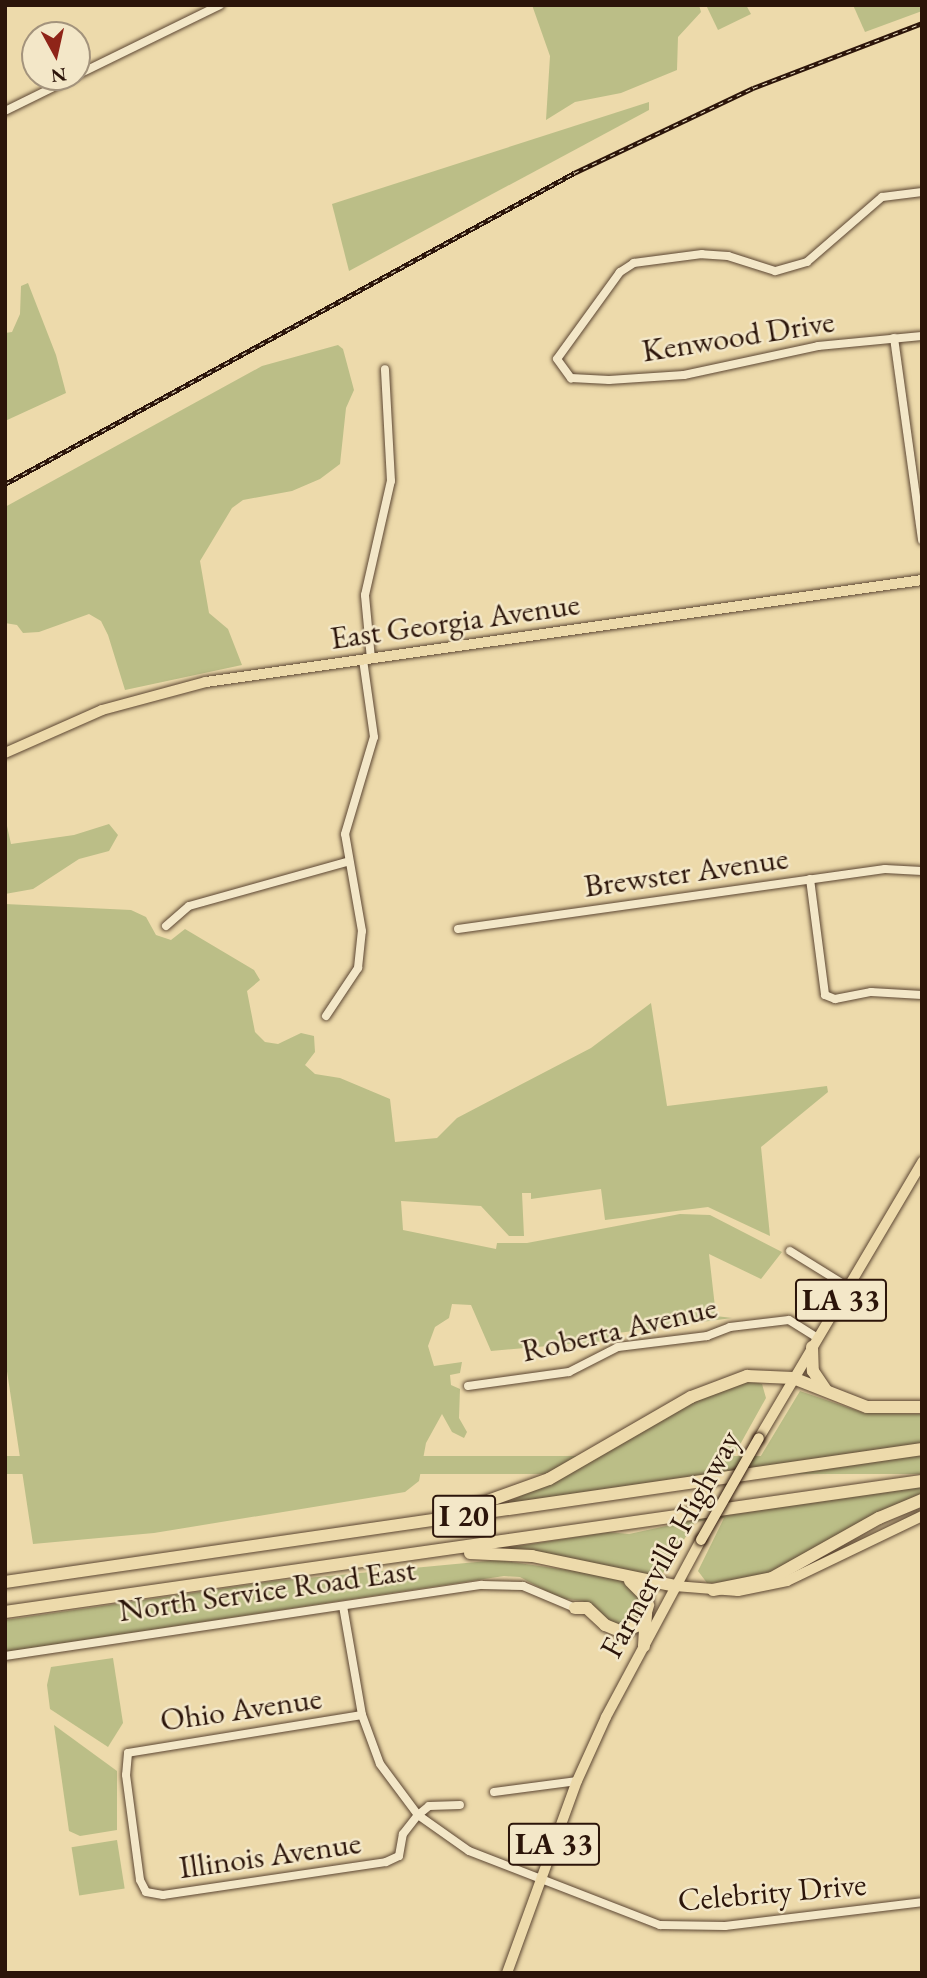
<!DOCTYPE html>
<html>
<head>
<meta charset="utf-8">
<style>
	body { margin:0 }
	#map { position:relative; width:927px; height:1978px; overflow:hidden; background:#eddaab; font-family:"EB Garamond",serif }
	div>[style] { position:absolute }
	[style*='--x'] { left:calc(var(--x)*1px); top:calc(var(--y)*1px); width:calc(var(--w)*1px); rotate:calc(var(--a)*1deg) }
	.green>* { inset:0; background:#bbbe87; transform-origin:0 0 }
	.roads { filter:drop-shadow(0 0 2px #5c4632) drop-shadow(0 0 2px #5c4632) }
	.minor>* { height:8px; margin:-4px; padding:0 4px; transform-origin:4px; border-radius:4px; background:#f3e7c8 }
	.major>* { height:10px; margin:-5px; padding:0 5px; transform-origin:5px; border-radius:5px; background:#eddaab }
	.highway>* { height:12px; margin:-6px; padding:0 6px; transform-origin:6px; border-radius:6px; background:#eddaab }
	.rail>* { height:4.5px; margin-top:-2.25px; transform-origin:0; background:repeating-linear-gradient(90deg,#f3e7c8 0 5px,#2c150a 0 10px); box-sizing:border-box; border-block:2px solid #2c150a }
	.bridges { filter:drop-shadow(0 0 2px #2c150a) drop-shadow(0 0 2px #2c150a) }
	.major-bridge>* { height:10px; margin:-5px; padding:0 5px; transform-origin:5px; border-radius:5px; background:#eddaab }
	span { translate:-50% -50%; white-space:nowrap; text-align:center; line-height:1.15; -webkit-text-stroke:5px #f3e7c8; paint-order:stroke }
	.shield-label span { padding:2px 5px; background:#f3e7c8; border:2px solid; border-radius:5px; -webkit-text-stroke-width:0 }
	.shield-label { font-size:30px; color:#2c150a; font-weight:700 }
	.street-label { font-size:32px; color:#2c150a }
	.frame { position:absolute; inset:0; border:7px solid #2c150a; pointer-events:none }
	.north { position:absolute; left:21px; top:21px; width:70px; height:70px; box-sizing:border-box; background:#f3e7c8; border:2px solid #a3937c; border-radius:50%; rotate:172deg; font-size:19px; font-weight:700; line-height:28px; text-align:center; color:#2c150a }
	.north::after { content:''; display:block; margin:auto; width:24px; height:32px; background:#8f2418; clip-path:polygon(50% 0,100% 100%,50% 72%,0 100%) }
</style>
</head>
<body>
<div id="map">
	<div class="green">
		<div style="clip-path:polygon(532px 5px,699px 5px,701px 12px,678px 37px,677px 70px,621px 93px,575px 102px,546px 120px,550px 56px)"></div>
		<div style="clip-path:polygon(706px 5px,746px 5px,751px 14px,718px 30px)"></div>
		<div style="clip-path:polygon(853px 5px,922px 5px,922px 11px,865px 32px)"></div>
		<div style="clip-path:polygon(649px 102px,649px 110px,349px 271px,332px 204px)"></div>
		<div style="clip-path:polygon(28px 283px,56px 355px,66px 393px,5px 421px,5px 333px,12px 332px,20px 314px,21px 286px)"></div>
		<div style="clip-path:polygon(338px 345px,343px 349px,354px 390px,346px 408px,340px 464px,320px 479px,292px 491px,243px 500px,232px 508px,200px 561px,209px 613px,228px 629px,242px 665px,125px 690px,108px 635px,101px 621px,89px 614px,39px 632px,23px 633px,17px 625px,5px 623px,5px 507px,262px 366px)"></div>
		<div style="clip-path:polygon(5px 817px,11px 844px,74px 835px,109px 824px,118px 835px,109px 851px,79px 859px,33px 889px,5px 894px)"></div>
		<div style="clip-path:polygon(5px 904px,131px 910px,146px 917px,156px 935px,171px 940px,185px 929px,254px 970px,260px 980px,247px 991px,255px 1032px,265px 1042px,278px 1044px,301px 1033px,314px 1036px,315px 1052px,305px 1065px,315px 1074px,340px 1078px,390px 1099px,395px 1142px,437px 1138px,457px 1118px,591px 1048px,651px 1003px,667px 1106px,827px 1086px,828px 1092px,761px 1147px,770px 1236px,708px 1207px,605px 1220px,601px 1189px,531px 1199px,531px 1193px,522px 1193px,524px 1236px,509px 1236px,481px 1206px,401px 1201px,403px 1230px,496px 1249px,497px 1243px,527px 1243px,680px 1214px,710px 1215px,782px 1252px,761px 1279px,709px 1254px,716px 1316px,732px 1318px,618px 1333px,617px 1338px,606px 1341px,491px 1351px,471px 1305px,452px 1304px,449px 1318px,435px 1327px,428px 1346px,434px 1366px,462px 1362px,460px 1373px,450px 1375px,451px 1385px,460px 1389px,459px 1418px,467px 1432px,464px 1438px,452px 1432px,442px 1414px,426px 1443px,419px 1481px,405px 1492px,154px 1533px,33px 1544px,5px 1358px)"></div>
		<div style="clip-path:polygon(746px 1379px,762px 1384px,766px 1398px,727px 1468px,756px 1464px,800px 1391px,864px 1413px,922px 1414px,922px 1443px,508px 1503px,676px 1409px)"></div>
		<div style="left:922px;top:1456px;width:18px;height:926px;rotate:90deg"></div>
		<div style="clip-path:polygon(922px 1486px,922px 1493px,773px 1573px,736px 1582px,707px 1583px,698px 1571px,724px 1518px,695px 1522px,660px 1578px,506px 1548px,608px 1532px,629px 1534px,694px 1520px)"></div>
		<div style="clip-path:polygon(498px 1560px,616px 1577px,637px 1588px,645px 1608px,631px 1629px,603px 1621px,583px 1601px,559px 1598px,520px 1577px,504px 1576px,5px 1652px,5px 1620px,275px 1581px)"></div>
		<div style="clip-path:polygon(113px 1658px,123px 1723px,108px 1747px,50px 1709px,47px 1685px,51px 1667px)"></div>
		<div style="clip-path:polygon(54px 1725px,117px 1771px,117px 1830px,80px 1836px,69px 1831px)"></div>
		<div style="left:117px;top:1840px;width:49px;height:46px;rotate:81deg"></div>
	</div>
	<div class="roads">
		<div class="minor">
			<div style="--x:77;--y:75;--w:159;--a:-26.1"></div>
			<div style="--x:5;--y:111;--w:77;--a:-26.2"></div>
			<div style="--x:922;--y:192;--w:40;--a:172.9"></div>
			<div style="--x:882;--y:197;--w:99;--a:139.1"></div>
			<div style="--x:807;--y:262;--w:33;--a:164"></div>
			<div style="--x:775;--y:271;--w:49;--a:-162.3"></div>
			<div style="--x:728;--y:256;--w:26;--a:-176"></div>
			<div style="--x:702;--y:254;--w:69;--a:172.5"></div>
			<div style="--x:634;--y:263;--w:17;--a:147"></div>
			<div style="--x:620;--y:272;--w:107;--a:125.9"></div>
			<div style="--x:557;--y:359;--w:24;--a:54"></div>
			<div style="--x:571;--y:378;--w:38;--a:3"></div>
			<div style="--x:609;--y:380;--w:75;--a:-3.8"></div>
			<div style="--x:684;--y:375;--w:137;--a:-12.2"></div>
			<div style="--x:818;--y:346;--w:104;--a:-5.5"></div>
			<div style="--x:894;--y:338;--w:204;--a:82.1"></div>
			<div style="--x:371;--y:659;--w:64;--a:-95.4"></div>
			<div style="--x:365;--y:595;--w:117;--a:-77.2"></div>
			<div style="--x:391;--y:481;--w:112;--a:-93.1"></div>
			<div style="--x:810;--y:879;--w:117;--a:82.6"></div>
			<div style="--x:825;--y:995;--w:11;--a:22"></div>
			<div style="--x:835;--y:999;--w:37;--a:-11"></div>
			<div style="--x:871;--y:992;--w:51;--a:3.4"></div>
			<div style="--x:166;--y:926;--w:30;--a:-41"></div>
			<div style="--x:189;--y:906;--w:164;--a:-15.6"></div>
			<div style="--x:458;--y:929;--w:431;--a:-8"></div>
			<div style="--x:885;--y:869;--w:37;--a:3"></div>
			<div style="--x:326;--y:1016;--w:58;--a:-56.3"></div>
			<div style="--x:358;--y:968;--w:37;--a:-84"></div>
			<div style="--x:362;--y:931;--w:98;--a:-99.9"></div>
			<div style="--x:345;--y:834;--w:101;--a:-73.4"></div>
			<div style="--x:374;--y:737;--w:78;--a:-98.1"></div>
			<div style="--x:790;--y:1251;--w:68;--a:31.8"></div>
			<div style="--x:468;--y:1386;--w:102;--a:-7.9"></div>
			<div style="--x:569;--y:1372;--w:55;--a:-27"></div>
			<div style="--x:618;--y:1347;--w:90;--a:-7"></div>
			<div style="--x:707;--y:1336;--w:25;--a:-21"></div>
			<div style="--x:730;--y:1327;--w:59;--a:-6.8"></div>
			<div style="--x:789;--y:1320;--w:34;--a:32"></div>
			<div style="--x:343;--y:1606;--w:111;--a:80.1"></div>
			<div style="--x:362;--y:1715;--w:52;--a:69.8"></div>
			<div style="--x:380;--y:1764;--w:64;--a:53.3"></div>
			<div style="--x:418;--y:1815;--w:62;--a:35.2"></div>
			<div style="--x:469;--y:1851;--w:205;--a:21.2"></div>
			<div style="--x:660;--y:1925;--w:65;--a:0.9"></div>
			<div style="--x:725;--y:1926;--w:198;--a:-6.9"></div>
			<div style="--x:5;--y:1656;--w:482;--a:-8.5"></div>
			<div style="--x:482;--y:1585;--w:41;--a:1.4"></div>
			<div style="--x:523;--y:1586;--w:56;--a:22.9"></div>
			<div style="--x:362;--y:1715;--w:237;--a:170.8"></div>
			<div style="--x:128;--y:1753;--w:22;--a:95"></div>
			<div style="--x:126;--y:1775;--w:106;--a:82.4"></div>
			<div style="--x:140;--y:1880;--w:13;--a:63"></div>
			<div style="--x:146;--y:1892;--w:17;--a:10"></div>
			<div style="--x:163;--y:1895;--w:225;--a:-8.4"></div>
			<div style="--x:386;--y:1862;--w:14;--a:-25"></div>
			<div style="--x:399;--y:1856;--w:22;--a:-80"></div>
			<div style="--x:403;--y:1834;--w:24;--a:-52"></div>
			<div style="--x:418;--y:1815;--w:14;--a:-39"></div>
			<div style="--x:429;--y:1806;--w:31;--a:-2"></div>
			<div style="--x:494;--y:1792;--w:84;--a:-7.5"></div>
		</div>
		<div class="major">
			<div style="--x:5;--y:753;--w:106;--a:-23.9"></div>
			<div style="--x:102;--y:710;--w:108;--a:-15.1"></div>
			<div style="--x:206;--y:682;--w:723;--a:-8.11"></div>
			<div style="--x:759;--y:1438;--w:321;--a:-59.4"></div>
			<div style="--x:675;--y:1586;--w:63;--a:4.5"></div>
			<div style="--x:738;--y:1591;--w:50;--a:-11.5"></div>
			<div style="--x:787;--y:1581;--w:150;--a:-25.7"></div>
			<div style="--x:507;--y:1973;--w:204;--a:-70"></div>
			<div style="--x:577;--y:1781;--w:70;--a:-65.6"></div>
			<div style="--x:606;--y:1717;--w:201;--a:-61.8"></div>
		</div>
		<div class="highway">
			<div style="--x:812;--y:1347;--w:24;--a:88"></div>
			<div style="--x:813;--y:1371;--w:23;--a:56"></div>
			<div style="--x:463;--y:1510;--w:91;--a:-19.8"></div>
			<div style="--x:549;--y:1479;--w:164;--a:-30"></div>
			<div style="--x:691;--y:1397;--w:60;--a:-20.6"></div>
			<div style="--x:747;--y:1376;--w:46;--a:2.5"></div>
			<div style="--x:793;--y:1378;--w:79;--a:21.4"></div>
			<div style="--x:867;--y:1407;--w:55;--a:0"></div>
			<div style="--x:470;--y:1553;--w:62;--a:2.8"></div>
			<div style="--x:532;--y:1556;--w:146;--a:11.8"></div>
			<div style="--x:630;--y:1581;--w:24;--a:45"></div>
			<div style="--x:647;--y:1598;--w:48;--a:93.6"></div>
			<div style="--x:5;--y:1582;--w:927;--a:-8.25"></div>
			<div style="--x:713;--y:1590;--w:60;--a:-11.5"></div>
			<div style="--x:772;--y:1578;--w:123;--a:-29.3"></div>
			<div style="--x:879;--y:1518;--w:47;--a:-22.7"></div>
			<div style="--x:575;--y:1608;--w:12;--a:0"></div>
			<div style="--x:587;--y:1608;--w:25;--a:43"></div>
			<div style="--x:605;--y:1625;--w:18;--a:22"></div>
			<div style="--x:622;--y:1632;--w:22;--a:-22"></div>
			<div style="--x:642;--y:1624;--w:20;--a:-72"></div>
			<div style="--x:5;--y:1612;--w:926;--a:-8.13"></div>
		</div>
	</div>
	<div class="rail">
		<div style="--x:5;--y:484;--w:648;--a:-28.66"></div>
		<div style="--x:574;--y:173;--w:198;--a:-25.4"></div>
		<div style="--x:753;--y:88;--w:181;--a:-21"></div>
	</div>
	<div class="bridges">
		<div class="major-bridge">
			<div style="--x:701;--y:1540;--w:117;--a:-60.4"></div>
		</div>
	</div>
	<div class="shield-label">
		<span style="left:841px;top:1300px">LA 33</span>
		<span style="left:464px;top:1516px">I 20</span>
		<span style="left:554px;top:1844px">LA 33</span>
	</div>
	<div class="street-label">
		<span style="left:738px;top:336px;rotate:-9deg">Kenwood Drive</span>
		<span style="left:455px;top:621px;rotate:-8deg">East Georgia Avenue</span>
		<span style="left:686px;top:872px;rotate:-8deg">Brewster Avenue</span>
		<span style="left:619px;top:1329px;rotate:-13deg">Roberta Avenue</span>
		<span style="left:670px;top:1544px;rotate:-61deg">Farmerville Highway</span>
		<span style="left:267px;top:1590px;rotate:-8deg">North Service Road East</span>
		<span style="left:241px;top:1709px;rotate:-8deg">Ohio Avenue</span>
		<span style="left:270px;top:1855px;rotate:-8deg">Illinois Avenue</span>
		<span style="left:772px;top:1892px;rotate:-5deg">Celebrity Drive</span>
	</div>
	<div class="frame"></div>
	<div class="north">N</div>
</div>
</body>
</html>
